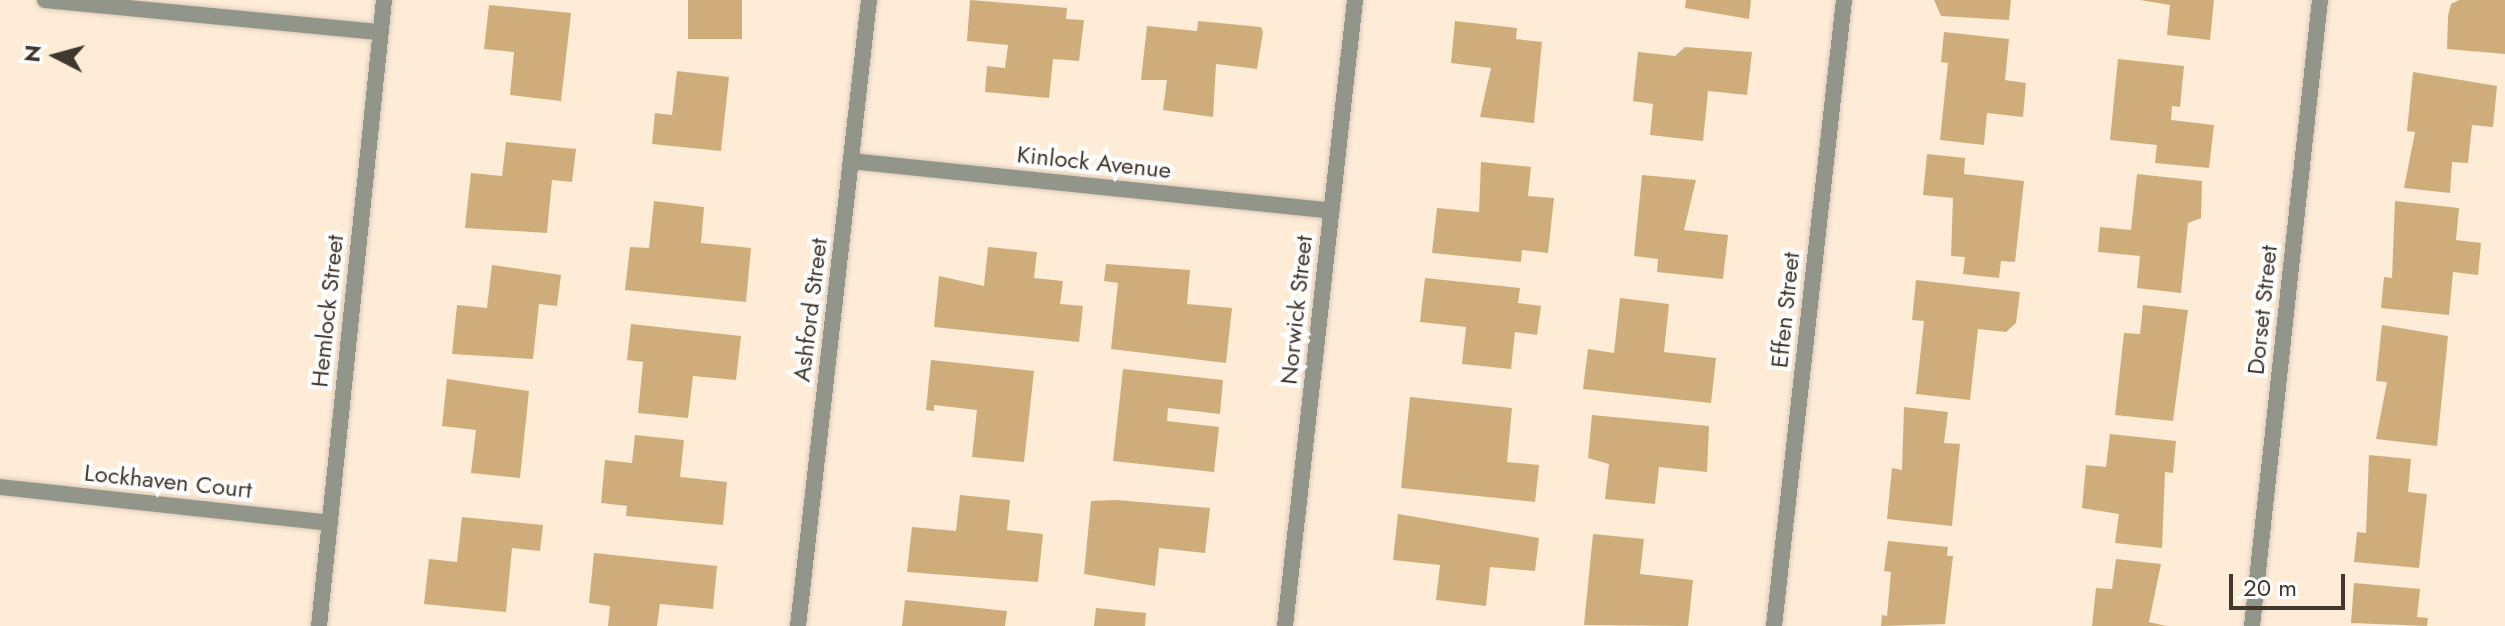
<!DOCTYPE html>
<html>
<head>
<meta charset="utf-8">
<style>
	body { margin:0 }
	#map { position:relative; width:2505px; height:626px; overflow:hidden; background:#feecd7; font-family:Jost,sans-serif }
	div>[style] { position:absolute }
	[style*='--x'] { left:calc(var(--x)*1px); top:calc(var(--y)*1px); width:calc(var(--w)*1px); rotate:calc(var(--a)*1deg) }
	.building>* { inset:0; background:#cead7b; transform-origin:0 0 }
	.roads { filter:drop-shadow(0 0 2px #d8c8b5) drop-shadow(0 0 2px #d8c8b5) }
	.minor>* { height:16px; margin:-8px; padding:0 8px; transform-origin:8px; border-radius:8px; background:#92968a }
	span { translate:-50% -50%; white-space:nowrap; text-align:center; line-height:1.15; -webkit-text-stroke:8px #fff; paint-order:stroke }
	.street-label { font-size:24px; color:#40372d }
	.north { position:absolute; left:16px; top:16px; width:80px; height:80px; -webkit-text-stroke:6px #fff; paint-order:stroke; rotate:276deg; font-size:22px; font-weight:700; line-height:32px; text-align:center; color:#40372d }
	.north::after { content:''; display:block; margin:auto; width:28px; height:36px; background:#40372d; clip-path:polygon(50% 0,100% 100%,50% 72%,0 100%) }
	.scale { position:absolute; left:2229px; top:574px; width:116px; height:36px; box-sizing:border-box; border:4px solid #40372d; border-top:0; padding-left:10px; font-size:24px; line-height:28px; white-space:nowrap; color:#40372d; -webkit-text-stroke:6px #fff; paint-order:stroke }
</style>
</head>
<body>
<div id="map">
	<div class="building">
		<div style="left:688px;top:0;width:54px;height:39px"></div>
		<div style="clip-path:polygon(970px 0,1067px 8px,1066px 19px,1084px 20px,1079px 61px,1053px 59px,1049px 98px,985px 92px,987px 66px,1005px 68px,1008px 45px,967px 41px)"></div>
		<div style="clip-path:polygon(1686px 0,1751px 0,1749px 19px,1685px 8px)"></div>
		<div style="clip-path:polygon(1934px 0,2011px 0,2009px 20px,1941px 16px)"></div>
		<div style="clip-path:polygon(2140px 0,2214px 0,2210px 40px,2167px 35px,2170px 5px)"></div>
		<div style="clip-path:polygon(2459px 0,2505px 0,2505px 54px,2447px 49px,2448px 16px,2451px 4px)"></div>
		<div style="clip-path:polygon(489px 5px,571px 13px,561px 101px,510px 95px,514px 52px,484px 49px)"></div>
		<div style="clip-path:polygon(1198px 21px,1261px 27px,1263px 32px,1257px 69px,1216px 64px,1213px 117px,1163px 110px,1167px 80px,1141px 80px,1147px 26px,1197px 31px)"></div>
		<div style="clip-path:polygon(1455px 21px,1517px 28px,1516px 39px,1542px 42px,1534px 123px,1480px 117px,1491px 68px,1451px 63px)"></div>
		<div style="clip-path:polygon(1944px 32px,2009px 39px,2005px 80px,2026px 83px,2023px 117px,1987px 113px,1984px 145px,1940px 140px,1948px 63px,1941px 62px)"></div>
		<div style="clip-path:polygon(1685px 47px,1752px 52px,1747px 95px,1708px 91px,1703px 141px,1650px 135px,1653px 104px,1633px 101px,1638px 52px,1675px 56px)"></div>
		<div style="clip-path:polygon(2118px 59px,2184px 66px,2180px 107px,2172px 106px,2171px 120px,2214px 125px,2209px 168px,2155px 163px,2157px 145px,2110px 140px)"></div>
		<div style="clip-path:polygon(677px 71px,729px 77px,721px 151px,652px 144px,655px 113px,672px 115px)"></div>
		<div style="clip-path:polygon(2413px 72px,2497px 86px,2493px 127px,2472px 125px,2468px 163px,2452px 162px,2450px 193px,2404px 188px,2415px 132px,2407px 131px)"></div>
		<div style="clip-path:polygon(506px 142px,576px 149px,572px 182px,552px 180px,547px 233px,465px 228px,471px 173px,502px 176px)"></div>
		<div style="clip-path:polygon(1927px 154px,1965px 158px,1964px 174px,2024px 181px,2015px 262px,2001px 261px,1999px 278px,1963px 274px,1965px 257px,1951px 256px,1953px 198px,1923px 195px)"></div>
		<div style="clip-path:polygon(1481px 162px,1531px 167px,1528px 196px,1554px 198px,1548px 253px,1522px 250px,1521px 262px,1432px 253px,1437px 208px,1479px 212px)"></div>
		<div style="clip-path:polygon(2137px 174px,2202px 181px,2201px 218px,2188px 223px,2181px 293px,2137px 288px,2140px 256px,2098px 252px,2100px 227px,2131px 230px)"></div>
		<div style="clip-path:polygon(1642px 175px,1696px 180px,1684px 230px,1728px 235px,1723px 279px,1657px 272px,1658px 259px,1634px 256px)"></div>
		<div style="clip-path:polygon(654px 201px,704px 207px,701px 243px,751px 248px,746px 302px,625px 290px,630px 247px,649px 248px)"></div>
		<div style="clip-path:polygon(2395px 201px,2459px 208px,2456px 240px,2481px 243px,2478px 275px,2453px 272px,2449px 315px,2381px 308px,2384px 277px,2392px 278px)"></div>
		<div style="clip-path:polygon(988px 247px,1037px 252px,1034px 278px,1063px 281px,1060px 304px,1083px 306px,1079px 342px,934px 327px,939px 276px,984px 286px)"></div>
		<div style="clip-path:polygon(1106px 264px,1190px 270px,1187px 304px,1232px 308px,1226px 363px,1111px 349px,1118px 283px,1104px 281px)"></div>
		<div style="clip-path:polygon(492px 265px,561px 275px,557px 306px,539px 304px,533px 359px,452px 354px,457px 305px,487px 308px)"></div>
		<div style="clip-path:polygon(1425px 278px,1520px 288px,1518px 303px,1541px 306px,1537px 335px,1515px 332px,1511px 369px,1462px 364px,1466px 327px,1420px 322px)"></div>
		<div style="clip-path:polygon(1916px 280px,2020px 292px,2016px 323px,2006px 332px,1978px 329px,1970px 400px,1916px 394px,1924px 321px,1912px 320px)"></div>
		<div style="clip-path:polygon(1620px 298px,1669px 304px,1664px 352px,1716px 358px,1711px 403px,1583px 389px,1588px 349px,1614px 353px)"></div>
		<div style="clip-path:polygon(2143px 305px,2188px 310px,2173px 421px,2115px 415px,2124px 333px,2140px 334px)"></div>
		<div style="clip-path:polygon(631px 324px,741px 336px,736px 380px,693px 376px,688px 418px,638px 413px,643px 362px,627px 360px)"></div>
		<div style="clip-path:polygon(2382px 325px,2448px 336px,2437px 446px,2376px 439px,2387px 382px,2376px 381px)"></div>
		<div style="clip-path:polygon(931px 360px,1034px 371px,1024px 462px,972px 457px,977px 410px,934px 405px,934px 411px,926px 410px)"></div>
		<div style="clip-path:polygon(1123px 369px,1223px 380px,1220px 414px,1168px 408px,1167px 421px,1219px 427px,1214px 472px,1113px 461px)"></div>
		<div style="clip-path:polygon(447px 379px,529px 391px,520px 478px,471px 473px,476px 430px,442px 426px)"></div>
		<div style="clip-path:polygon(1410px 397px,1512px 408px,1507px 462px,1539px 465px,1535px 502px,1401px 488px)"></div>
		<div style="clip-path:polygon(1904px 407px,1948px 412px,1944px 443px,1960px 444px,1952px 526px,1887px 519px,1892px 468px,1902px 470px)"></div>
		<div style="clip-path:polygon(1592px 415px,1709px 426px,1707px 472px,1659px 467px,1655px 504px,1605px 499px,1609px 464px,1588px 458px)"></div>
		<div style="clip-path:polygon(2110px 434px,2176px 441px,2173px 473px,2165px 472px,2162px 548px,2115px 543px,2119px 514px,2082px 508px,2086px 465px,2106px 467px)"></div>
		<div style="clip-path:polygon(635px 435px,684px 440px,680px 477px,727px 482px,723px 525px,626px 516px,627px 506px,601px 503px,605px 460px,632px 463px)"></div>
		<div style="clip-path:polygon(2369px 455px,2411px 459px,2408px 492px,2427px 494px,2419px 568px,2354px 562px,2357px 532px,2366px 533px)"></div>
		<div style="clip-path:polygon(960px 495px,1010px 500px,1007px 530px,1043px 534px,1038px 582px,907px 572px,912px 527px,956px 531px)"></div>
		<div style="clip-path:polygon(1116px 500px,1210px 508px,1205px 553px,1159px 548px,1155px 586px,1084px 574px,1091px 501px)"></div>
		<div style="clip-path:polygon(1398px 514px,1539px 538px,1535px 571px,1490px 567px,1486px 606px,1436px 600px,1440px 565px,1393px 560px)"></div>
		<div style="clip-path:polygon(462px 517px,543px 525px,540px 551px,512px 548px,506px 612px,424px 604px,429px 559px,457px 562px)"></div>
		<div style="clip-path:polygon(1593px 534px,1644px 539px,1640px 574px,1693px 580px,1688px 626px,1584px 625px)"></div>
		<div style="clip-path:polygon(1888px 541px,1948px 547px,1947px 556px,1953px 556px,1945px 624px,1881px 626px,1882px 615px,1887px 616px,1891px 572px,1884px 571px)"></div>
		<div style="clip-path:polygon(594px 553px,717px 566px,713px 609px,660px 604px,657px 626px,608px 626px,610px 606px,589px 603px)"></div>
		<div style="clip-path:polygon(2116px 559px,2161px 564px,2149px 622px,2166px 626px,2092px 626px,2096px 588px,2112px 589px)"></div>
		<div style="clip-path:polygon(2354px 583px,2420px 589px,2417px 617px,2428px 618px,2427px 626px,2351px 623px)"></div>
		<div style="clip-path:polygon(905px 600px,1007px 611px,1005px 626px,902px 626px)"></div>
		<div style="clip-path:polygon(1096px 608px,1146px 613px,1145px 626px,1094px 626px)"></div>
	</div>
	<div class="roads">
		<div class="minor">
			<div style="--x:45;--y:0;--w:337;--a:5.5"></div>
			<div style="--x:851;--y:161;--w:483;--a:5.9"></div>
			<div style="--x:0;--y:487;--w:332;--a:6.2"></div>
			<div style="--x:319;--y:626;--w:629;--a:-84.07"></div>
			<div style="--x:798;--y:626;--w:630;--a:-83.53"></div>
			<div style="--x:1285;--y:626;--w:630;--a:-83.62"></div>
			<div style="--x:1774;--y:626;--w:630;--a:-83.62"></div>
			<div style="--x:2252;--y:626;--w:630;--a:-83.8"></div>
		</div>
	</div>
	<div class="street-label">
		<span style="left:1094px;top:162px;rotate:6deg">Kinlock Avenue</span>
		<span style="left:810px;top:310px;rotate:-83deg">Ashford Street</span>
		<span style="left:1296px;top:310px;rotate:-84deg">Norwick Street</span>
		<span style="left:1785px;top:310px;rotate:-84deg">Effen Street</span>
		<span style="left:2262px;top:310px;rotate:-84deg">Dorset Street</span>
		<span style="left:327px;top:311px;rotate:-84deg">Hemlock Street</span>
		<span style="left:168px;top:481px;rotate:6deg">Lockhaven Court</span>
	</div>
	<div class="north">N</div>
	<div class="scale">20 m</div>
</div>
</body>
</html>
